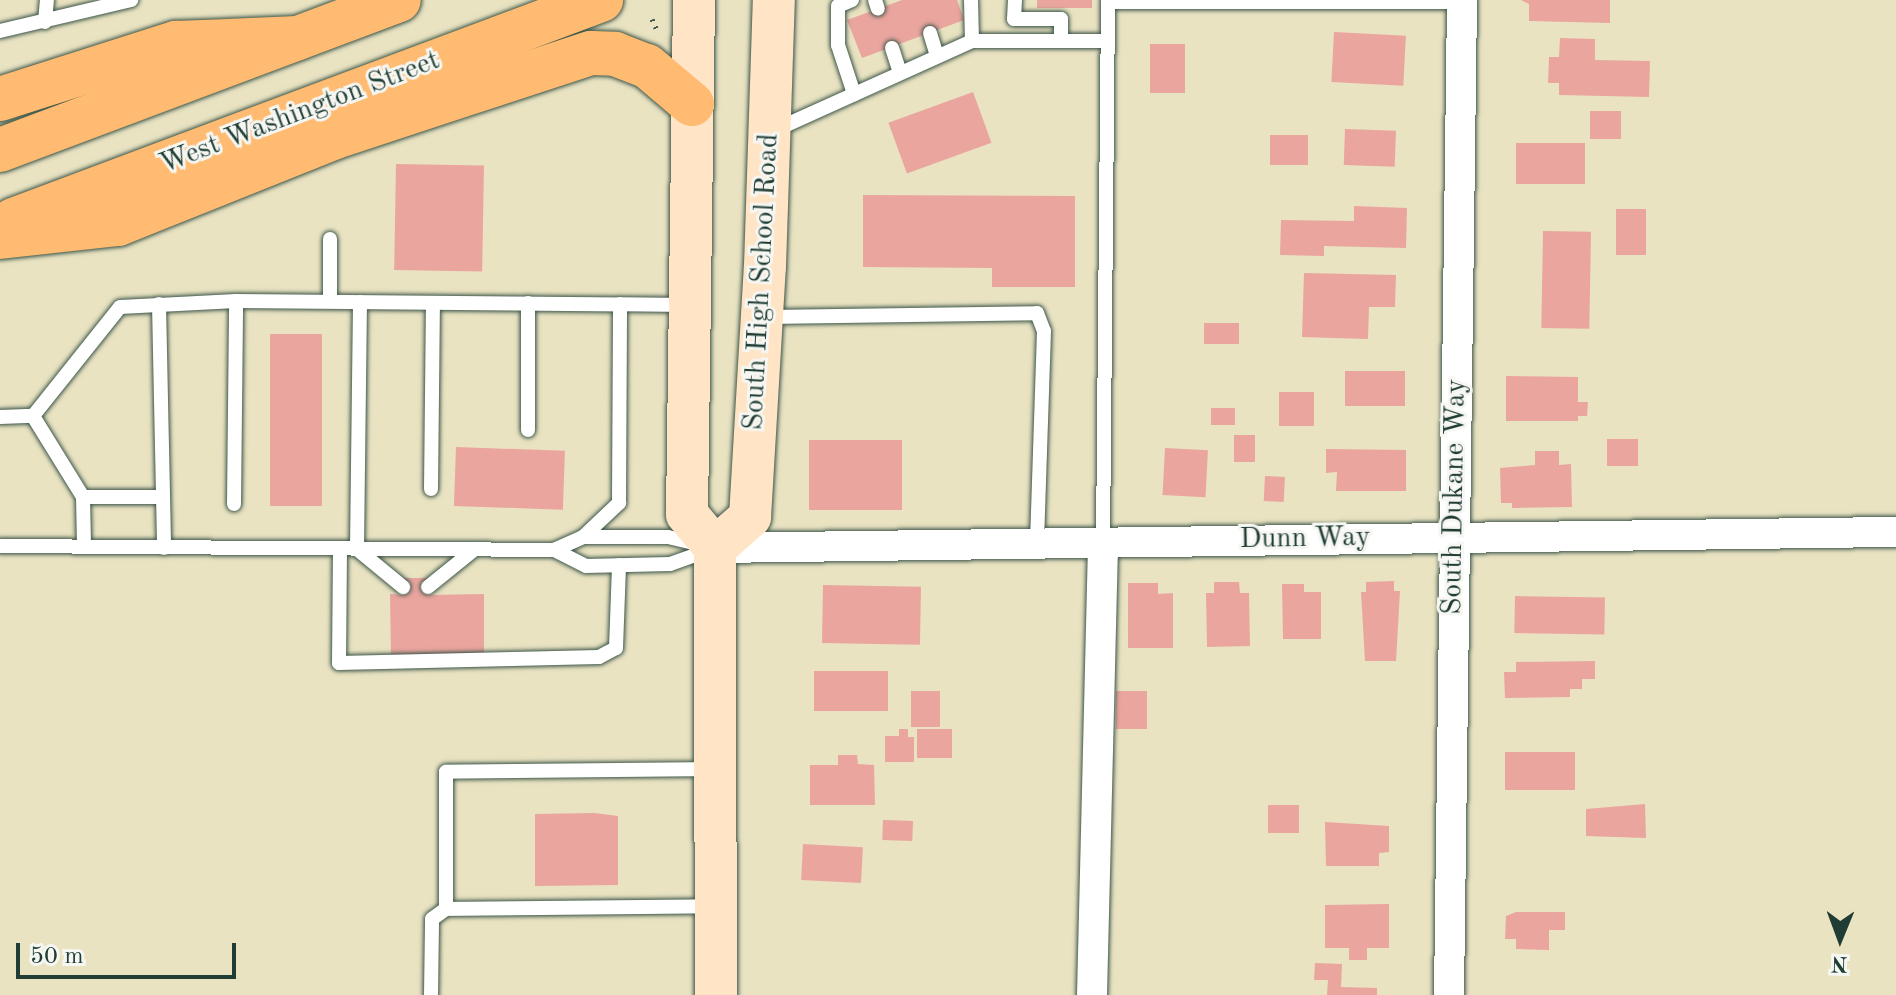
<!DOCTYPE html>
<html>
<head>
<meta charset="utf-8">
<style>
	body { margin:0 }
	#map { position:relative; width:1896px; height:995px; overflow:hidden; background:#e9e3c2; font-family:"Old Standard TT",serif }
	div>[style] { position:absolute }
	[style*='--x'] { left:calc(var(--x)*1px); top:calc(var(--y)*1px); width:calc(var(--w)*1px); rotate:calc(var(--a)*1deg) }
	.building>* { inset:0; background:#eaa59f; transform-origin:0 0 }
	.path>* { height:5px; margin-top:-2.5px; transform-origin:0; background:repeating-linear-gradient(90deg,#3d5649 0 2px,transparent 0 8px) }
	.roads { filter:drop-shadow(0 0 2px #3d5649) drop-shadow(0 0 2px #3d5649) }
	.lane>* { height:14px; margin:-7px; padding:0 7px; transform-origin:7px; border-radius:7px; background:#fff }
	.street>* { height:30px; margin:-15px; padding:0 15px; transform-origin:15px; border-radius:15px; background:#fff }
	.secondary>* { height:42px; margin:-21px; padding:0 21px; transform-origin:21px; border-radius:21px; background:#ffe4c6 }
	.primary>* { height:44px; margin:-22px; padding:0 22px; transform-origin:22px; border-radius:22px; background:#ffbb71 }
	.highway>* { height:44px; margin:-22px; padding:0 22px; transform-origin:22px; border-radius:22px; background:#ffbb71 }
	span { translate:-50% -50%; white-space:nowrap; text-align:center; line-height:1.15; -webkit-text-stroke:6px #f6f6f2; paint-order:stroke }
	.street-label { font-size:28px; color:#1f3d34 }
	.north { position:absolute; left:1800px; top:899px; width:80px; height:80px; -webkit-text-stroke:6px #f6f6f2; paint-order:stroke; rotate:181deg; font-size:22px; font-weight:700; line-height:32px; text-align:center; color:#1f3d34 }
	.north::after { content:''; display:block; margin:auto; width:28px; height:36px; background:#1f3d34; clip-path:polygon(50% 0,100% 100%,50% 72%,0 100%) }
	.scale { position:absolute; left:16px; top:943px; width:220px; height:36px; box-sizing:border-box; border:4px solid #1f3d34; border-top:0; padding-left:10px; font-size:24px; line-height:28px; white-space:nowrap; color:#1f3d34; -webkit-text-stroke:6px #f6f6f2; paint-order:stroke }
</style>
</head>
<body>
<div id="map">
	<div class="building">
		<div style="clip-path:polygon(902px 0,957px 0,964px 20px,862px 58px,847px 20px)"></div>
		<div style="left:1037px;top:0;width:55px;height:8px"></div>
		<div style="clip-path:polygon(1521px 0,1610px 0,1610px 23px,1529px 21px,1529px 4px)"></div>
		<div style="left:1334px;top:32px;width:72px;height:50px;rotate:3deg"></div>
		<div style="clip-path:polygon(1560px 38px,1595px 39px,1595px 60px,1650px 61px,1649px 97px,1559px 95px,1559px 83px,1548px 83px,1549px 57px,1559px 57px)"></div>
		<div style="left:1150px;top:44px;width:35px;height:49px"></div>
		<div style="left:973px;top:92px;width:54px;height:90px;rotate:70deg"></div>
		<div style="left:1621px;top:111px;width:28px;height:31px;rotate:90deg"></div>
		<div style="left:1345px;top:129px;width:51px;height:36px;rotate:2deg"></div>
		<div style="left:1270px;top:135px;width:38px;height:30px"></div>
		<div style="left:1516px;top:143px;width:69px;height:41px"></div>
		<div style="left:396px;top:164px;width:88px;height:106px;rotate:1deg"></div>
		<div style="clip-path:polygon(863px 195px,1075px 196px,1075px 287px,992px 287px,992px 268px,863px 267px)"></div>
		<div style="clip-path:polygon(1354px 206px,1407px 208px,1406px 248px,1324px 246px,1324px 256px,1280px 255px,1281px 220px,1354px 221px)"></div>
		<div style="left:1616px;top:209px;width:30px;height:46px"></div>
		<div style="left:1543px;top:231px;width:48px;height:97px;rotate:1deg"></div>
		<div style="clip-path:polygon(1304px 273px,1396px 275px,1395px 307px,1369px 307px,1368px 339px,1302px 337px)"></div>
		<div style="left:1204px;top:323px;width:35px;height:21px"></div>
		<div style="left:270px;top:334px;width:52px;height:172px"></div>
		<div style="left:1345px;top:371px;width:60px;height:35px"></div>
		<div style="clip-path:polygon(1506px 376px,1578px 377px,1578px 402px,1588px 402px,1587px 416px,1578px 416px,1578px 421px,1506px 421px)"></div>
		<div style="left:1279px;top:392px;width:35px;height:34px"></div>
		<div style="left:1211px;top:408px;width:24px;height:17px"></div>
		<div style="left:1234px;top:435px;width:21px;height:27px"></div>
		<div style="left:1607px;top:439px;width:31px;height:27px"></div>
		<div style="left:809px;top:440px;width:93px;height:70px"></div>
		<div style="left:456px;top:447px;width:109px;height:59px;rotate:2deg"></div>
		<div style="left:1165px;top:448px;width:43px;height:47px;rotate:3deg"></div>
		<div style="clip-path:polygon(1326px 449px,1406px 450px,1406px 491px,1336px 491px,1337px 472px,1326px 473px)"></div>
		<div style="clip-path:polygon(1535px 451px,1559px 451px,1559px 465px,1571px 464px,1572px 507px,1512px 508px,1512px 503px,1501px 503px,1500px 468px,1535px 465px)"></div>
		<div style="left:1265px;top:476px;width:20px;height:25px;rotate:3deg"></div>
		<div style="clip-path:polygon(403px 578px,428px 578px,428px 595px,484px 594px,484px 656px,391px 656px,390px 594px,403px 595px)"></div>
		<div style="clip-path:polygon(1394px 581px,1394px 591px,1400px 591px,1396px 661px,1365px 661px,1361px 592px,1366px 592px,1366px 582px)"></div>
		<div style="clip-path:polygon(1214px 582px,1239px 582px,1240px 593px,1249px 593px,1250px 646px,1207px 647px,1206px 593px,1214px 593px)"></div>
		<div style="clip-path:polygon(1128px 583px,1158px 583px,1158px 594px,1173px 593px,1173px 648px,1128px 648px)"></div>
		<div style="clip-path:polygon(1282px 584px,1304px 584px,1304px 592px,1321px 592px,1321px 639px,1283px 639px)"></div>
		<div style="left:823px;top:585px;width:98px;height:58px;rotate:1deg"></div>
		<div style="left:1515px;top:596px;width:90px;height:37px;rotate:1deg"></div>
		<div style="clip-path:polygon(1595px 661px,1595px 679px,1582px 679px,1582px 689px,1570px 689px,1570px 697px,1505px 698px,1504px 672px,1516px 672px,1516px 662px)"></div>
		<div style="left:814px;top:671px;width:74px;height:40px"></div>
		<div style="left:911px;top:691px;width:29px;height:36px"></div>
		<div style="left:1116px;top:691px;width:31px;height:38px"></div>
		<div style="clip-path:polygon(899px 729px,908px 729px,908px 737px,914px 737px,914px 762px,885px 762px,885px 736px,899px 736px)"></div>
		<div style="left:917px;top:729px;width:35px;height:29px"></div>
		<div style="left:1575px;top:752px;width:38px;height:70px;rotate:90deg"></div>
		<div style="clip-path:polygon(838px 755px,857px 755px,858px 764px,874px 765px,875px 805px,810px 805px,810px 765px,838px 765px)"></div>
		<div style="clip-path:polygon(1645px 804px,1646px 838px,1586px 836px,1586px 809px)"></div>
		<div style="left:1268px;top:805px;width:31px;height:28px"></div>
		<div style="clip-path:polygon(594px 813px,618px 816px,618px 885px,535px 886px,535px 814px)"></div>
		<div style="left:883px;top:820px;width:30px;height:20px;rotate:2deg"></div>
		<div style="clip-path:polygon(1325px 822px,1389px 826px,1389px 852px,1379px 853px,1379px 866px,1326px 866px)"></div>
		<div style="left:803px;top:844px;width:60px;height:36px;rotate:3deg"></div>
		<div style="clip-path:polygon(1389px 904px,1389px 948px,1367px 948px,1367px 960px,1349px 960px,1349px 948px,1325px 948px,1325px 905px)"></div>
		<div style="clip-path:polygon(1516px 912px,1565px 912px,1565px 930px,1549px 930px,1549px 950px,1516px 949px,1516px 939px,1505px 939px,1506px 916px)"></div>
		<div style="clip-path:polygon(1315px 963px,1342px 964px,1341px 987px,1377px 988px,1377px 995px,1327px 995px,1328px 980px,1314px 980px)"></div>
	</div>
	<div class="path">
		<div style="--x:652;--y:19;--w:10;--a:66"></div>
	</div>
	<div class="roads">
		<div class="lane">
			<div style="--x:852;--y:0;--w:15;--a:157"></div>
			<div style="--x:838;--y:6;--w:39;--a:90"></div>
			<div style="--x:838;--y:45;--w:52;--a:71.9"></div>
			<div style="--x:875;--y:0;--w:9;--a:72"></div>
			<div style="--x:971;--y:0;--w:41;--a:88.6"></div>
			<div style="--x:1015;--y:0;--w:19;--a:93"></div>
			<div style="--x:1014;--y:19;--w:47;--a:0"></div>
			<div style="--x:1061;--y:19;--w:22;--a:90"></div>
			<div style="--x:1108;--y:2;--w:354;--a:0"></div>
			<div style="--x:45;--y:22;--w:22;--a:-85"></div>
			<div style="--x:0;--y:31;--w:135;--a:-13.3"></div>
			<div style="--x:930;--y:33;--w:24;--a:73"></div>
			<div style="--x:892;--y:48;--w:26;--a:72"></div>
			<div style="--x:775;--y:130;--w:216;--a:-24.3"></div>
			<div style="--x:972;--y:41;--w:135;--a:0"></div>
			<div style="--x:330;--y:239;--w:62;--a:90"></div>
			<div style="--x:360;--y:302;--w:247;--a:90.7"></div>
			<div style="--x:357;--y:549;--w:60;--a:39.6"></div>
			<div style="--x:159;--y:304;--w:244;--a:88.8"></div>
			<div style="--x:767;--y:317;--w:270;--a:-0.8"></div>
			<div style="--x:1037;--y:313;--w:19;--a:69"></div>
			<div style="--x:1044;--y:331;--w:213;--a:91.9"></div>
			<div style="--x:33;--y:416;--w:95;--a:58.3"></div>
			<div style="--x:83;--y:497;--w:49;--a:88.8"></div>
			<div style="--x:0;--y:417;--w:33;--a:-2"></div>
			<div style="--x:33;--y:416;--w:139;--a:-51.4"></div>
			<div style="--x:120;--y:307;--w:116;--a:-3"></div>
			<div style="--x:236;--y:301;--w:452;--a:0.5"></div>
			<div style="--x:528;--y:430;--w:127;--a:-90"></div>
			<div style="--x:431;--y:489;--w:186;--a:-89.4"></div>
			<div style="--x:83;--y:497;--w:80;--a:0"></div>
			<div style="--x:234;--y:504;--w:203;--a:-89.4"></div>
			<div style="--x:583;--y:537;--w:85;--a:0"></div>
			<div style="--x:668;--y:537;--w:48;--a:13.2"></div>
			<div style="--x:715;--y:548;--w:48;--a:160.4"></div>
			<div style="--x:670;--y:564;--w:84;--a:178.6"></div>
			<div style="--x:586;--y:566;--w:36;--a:-153"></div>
			<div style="--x:554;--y:550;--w:32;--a:-24"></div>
			<div style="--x:583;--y:537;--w:50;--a:-43.4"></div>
			<div style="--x:619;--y:503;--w:199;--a:-89.7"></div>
			<div style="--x:1103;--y:542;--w:542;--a:-89.47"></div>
			<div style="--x:0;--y:546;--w:554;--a:0.41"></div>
			<div style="--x:340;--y:549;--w:114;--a:90.5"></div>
			<div style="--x:339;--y:663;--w:260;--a:-1.3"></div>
			<div style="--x:599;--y:657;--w:19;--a:-28"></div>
			<div style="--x:616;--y:648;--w:83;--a:-87.9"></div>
			<div style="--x:428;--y:587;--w:60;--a:-39"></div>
			<div style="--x:711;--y:769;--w:265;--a:179.4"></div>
			<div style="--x:446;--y:772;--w:137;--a:90"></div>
			<div style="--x:446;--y:909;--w:265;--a:-0.6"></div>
			<div style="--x:431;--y:995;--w:76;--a:-89.2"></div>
			<div style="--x:432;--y:919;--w:17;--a:-36"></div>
		</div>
		<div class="street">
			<div style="--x:715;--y:548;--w:1181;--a:-0.78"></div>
			<div style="--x:1092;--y:995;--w:453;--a:-88.6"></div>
			<div style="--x:1449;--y:995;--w:995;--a:-89.25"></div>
		</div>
		<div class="secondary">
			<div style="--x:694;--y:0;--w:514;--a:90.78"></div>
			<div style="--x:687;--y:514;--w:44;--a:50.5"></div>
			<div style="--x:715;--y:548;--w:447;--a:89.9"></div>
			<div style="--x:715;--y:548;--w:47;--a:-41.5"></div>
			<div style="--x:750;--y:517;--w:251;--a:-86.6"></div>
			<div style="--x:765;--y:266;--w:266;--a:-88.1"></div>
		</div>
		<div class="primary">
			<div style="--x:0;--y:150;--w:426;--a:-20.6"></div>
			<div style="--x:13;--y:220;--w:628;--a:-20.51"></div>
			<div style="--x:0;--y:237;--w:119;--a:-6.3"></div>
			<div style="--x:118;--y:224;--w:234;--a:-21.8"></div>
			<div style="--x:335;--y:137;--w:269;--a:-18.2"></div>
			<div style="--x:591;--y:53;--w:24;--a:2"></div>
			<div style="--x:615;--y:54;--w:34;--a:21"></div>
			<div style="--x:647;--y:66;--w:59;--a:40.2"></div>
		</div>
		<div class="highway">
			<div style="--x:0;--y:99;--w:185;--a:-17.7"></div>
			<div style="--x:176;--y:43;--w:122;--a:-2.3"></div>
		</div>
	</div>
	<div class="street-label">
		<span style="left:300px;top:113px;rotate:-21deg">West Washington Street</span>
		<span style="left:762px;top:282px;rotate:-87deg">South High School Road</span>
		<span style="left:1455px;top:497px;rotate:-89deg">South Dukane Way</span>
		<span style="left:1305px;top:539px;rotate:-1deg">Dunn Way</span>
	</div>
	<div class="north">N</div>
	<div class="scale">50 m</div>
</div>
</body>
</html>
